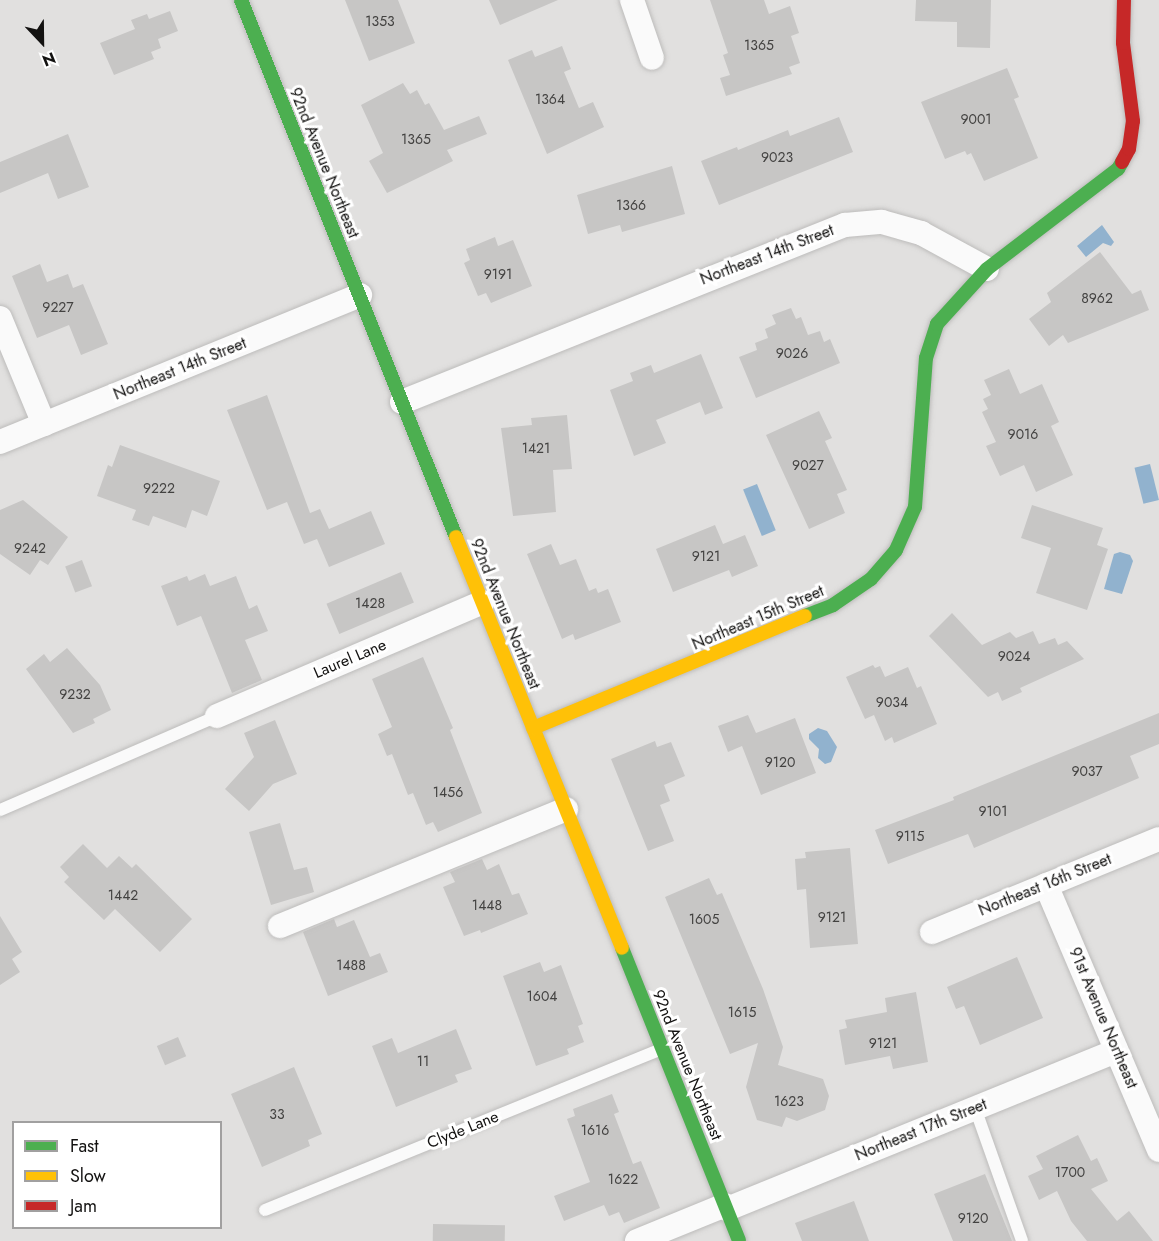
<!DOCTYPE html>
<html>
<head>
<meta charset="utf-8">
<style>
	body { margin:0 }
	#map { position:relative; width:1159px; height:1241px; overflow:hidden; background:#e1e0df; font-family:Jost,sans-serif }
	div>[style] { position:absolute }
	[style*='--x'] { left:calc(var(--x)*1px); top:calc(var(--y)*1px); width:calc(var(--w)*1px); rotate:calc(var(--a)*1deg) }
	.water>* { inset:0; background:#91b2ce; transform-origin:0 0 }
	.building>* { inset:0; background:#c7c6c5; transform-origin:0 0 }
	.roads { filter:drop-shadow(0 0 2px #bdbcbb) drop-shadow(0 0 2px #bdbcbb) }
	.lane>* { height:12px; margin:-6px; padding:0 6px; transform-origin:6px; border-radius:6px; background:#fafafa }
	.street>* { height:24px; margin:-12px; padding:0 12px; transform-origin:12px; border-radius:12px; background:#fafafa }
	.fast>* { height:14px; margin:-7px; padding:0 7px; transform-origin:7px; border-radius:7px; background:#4caf50 }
	.slow>* { height:14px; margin:-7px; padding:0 7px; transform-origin:7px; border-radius:7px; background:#ffc107 }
	.jam>* { height:14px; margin:-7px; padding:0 7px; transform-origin:7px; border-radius:7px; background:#c62828 }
	span { translate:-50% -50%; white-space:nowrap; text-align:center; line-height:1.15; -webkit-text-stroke:6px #fff; paint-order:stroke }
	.number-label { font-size:14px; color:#434241 }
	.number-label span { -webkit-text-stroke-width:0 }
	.street-label { font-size:16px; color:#131211 }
	.legend { position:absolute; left:12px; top:1121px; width:210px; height:108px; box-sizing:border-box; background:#fff; border:2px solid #a1a0a0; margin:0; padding:8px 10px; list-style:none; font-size:18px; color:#131211 }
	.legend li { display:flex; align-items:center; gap:12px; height:30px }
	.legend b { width:30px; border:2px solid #a1a0a0 }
	.north { position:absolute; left:12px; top:12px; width:60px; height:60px; -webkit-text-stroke:4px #fff; paint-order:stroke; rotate:158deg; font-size:16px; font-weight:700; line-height:24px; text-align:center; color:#131211 }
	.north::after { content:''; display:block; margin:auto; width:21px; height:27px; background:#131211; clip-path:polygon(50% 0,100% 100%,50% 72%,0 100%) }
</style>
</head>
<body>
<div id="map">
	<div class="water">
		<div style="clip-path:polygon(1102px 225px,1114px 242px,1111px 246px,1103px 243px,1086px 257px,1077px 246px)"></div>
		<div style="left:1150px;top:464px;width:37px;height:16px;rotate:76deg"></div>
		<div style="left:757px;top:484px;width:50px;height:15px;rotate:68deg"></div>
		<div style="clip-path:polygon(1120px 552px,1130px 555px,1133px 561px,1122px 594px,1104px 589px,1114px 554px)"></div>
		<div style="clip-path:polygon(818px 728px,827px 731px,837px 747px,831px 762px,825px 764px,818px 758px,819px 749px,809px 739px,809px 734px)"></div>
	</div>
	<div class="building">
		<div style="clip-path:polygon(345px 0,398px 0,415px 43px,369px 61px)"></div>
		<div style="clip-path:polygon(489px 0,558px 0,500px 25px)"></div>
		<div style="clip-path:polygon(710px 0,764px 0,769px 14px,790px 6px,799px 33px,791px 36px,800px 63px,789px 67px,792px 74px,726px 96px,720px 78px,730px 75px,723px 55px,728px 53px)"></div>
		<div style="clip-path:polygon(916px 0,991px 0,990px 48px,957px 47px,957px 22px,915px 21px)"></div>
		<div style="clip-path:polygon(170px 11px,178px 31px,158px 39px,161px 48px,151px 52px,154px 59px,114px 75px,100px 43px,135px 29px,131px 20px,147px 14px,149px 19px)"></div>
		<div style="clip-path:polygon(562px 46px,571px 69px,564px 72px,579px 108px,593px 102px,604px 127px,547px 154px,508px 60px,532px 50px,535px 57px)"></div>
		<div style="clip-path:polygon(1007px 68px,1019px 97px,1014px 99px,1038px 158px,984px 181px,971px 153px,967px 155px,965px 151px,945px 159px,921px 102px)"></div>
		<div style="clip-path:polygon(403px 83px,410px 94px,417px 90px,425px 105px,429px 103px,444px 130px,479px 116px,487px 134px,447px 150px,453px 161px,387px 193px,369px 161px,383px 153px,361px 105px)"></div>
		<div style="clip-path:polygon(839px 117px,853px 152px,719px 205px,701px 161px,737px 147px,738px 150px,788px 130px,790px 136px)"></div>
		<div style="clip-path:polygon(68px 134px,89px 187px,58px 199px,48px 173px,0 193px,0 162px)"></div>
		<div style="clip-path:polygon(672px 166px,685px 214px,622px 232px,620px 225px,588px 234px,577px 195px)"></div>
		<div style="clip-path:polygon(495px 237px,498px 246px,513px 240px,532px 286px,491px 303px,486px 293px,478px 296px,464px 263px,470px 260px,466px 249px)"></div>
		<div style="clip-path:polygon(1100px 252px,1132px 294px,1141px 290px,1149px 310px,1068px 343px,1063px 335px,1049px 346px,1029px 319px,1051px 302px,1047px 293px)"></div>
		<div style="clip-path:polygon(40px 264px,47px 282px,68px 274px,73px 288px,83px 284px,108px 344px,81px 355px,69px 325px,37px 338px,12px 276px)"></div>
		<div style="clip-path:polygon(791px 308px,796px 319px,801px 317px,808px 335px,820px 331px,824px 342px,830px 339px,840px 363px,756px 398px,739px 357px,757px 350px,755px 343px,768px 338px,765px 329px,776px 324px,772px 315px)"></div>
		<div style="clip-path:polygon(701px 354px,723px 408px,705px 415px,700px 402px,656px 420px,666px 443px,634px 456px,610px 390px,633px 381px,630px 373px,651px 365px,654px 373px)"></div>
		<div style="clip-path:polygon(1009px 369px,1020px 394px,1042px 384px,1059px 422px,1051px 426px,1073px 475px,1036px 492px,1024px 465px,1000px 476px,986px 446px,996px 442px,982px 412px,988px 409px,983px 399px,991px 395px,984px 380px)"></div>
		<div style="clip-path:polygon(267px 395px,310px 513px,320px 509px,329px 529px,371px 511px,385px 544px,329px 567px,317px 539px,304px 544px,287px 502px,267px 510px,227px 410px)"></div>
		<div style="clip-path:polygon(819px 411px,832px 438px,825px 441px,847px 490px,837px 494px,845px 513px,809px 529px,766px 435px)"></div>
		<div style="clip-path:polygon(567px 415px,572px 469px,553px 470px,556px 512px,513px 516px,501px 428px,532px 425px,531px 418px)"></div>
		<div style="clip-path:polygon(120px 445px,220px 481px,207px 516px,192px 510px,186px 528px,153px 516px,149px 526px,132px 520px,136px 510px,97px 496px,108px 465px,112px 467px)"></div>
		<div style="clip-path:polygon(23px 500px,68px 537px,48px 565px,40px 560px,30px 575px,0 554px,0 510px)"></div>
		<div style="clip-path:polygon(1032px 505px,1103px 528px,1097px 545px,1108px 549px,1087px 610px,1036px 593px,1051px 548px,1021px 538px)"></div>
		<div style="clip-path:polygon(715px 525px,723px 544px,745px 535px,758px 566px,732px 577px,729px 570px,673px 592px,656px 549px)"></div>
		<div style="clip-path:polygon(551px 544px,560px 565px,576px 559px,589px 591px,596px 588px,598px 593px,608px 589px,621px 622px,575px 640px,573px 634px,562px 639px,527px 554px)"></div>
		<div style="left:82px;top:560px;width:28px;height:18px;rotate:69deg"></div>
		<div style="left:401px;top:572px;width:33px;height:81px;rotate:67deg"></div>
		<div style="clip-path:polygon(205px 574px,210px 586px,236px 576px,249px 609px,257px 605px,268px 631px,245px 640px,262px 680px,232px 693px,201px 616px,177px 626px,161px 586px,187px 576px,189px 581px)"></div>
		<div style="clip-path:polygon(952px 613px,982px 645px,1010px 632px,1016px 638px,1033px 631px,1039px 644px,1055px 638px,1058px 645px,1067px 641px,1084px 659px,1020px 688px,1022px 692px,1002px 701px,998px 692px,988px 697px,929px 636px)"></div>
		<div style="clip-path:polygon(67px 648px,100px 685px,111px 710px,93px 719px,95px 723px,73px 733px,26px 669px,44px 654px,50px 662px)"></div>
		<div style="clip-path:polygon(423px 657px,453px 728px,450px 730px,482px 813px,438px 832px,433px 822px,426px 825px,413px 793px,408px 795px,392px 754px,387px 756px,378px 734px,392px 727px,372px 679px)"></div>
		<div style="clip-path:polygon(873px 665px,875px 668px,880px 666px,885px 677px,908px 667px,917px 688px,921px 686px,937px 724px,894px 743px,892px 737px,885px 741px,874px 715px,865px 719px,846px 677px)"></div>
		<div style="clip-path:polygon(1159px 713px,1159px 744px,1130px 756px,1139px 778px,974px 848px,968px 834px,888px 864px,875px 830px,954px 800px,953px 797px)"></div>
		<div style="clip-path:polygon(748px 715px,756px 733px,795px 718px,816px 773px,761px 795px,742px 746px,728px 752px,718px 726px)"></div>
		<div style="clip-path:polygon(275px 720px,297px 774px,273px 784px,249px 811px,225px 789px,254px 757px,244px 733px)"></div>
		<div style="clip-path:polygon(655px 741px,657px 747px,671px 742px,685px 776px,664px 785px,670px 801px,660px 805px,674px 841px,648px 851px,611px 759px)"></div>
		<div style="clip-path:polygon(280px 823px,294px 870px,307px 867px,314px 892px,271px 905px,249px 832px)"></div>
		<div style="clip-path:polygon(83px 844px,107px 868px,119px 856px,132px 868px,136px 864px,192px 919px,160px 952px,115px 909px,104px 920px,64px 882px,69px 877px,60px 867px)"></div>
		<div style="clip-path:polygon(850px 848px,858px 944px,810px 948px,806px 889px,797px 890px,795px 859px,806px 858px,805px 852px)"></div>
		<div style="clip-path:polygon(482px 859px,487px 870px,499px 864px,512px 895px,519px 893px,528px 914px,481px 933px,480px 930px,464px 936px,443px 887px,455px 882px,450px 872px)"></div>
		<div style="clip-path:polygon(709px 878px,717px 895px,722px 893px,763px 989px,783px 1047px,778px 1065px,823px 1079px,829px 1096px,825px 1110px,797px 1121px,786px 1117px,782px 1127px,757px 1120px,746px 1087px,758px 1043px,730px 1054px,665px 897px)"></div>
		<div style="clip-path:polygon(0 916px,22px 952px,12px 959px,20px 972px,0 985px)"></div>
		<div style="clip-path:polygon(334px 919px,337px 927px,354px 920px,370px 957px,380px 953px,388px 972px,328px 996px,303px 932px)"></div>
		<div style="clip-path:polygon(1017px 957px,1043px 1018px,980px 1045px,964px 1006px,956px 1009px,947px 987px)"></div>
		<div style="clip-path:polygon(540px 962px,544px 972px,561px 965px,583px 1024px,578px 1026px,584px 1042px,567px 1049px,569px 1054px,536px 1066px,503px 976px)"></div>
		<div style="clip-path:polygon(916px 992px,928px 1062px,893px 1069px,890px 1056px,845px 1065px,839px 1030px,847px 1028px,845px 1020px,887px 1012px,885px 998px)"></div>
		<div style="clip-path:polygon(456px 1029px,472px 1069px,455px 1075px,458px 1082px,396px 1107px,372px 1046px,392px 1038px,398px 1053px)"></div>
		<div style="left:178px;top:1037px;width:21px;height:23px;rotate:67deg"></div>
		<div style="clip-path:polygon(294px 1067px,322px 1134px,308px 1140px,310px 1146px,262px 1167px,231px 1094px)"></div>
		<div style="clip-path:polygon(612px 1094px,619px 1112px,614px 1114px,633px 1164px,641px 1161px,660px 1208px,624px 1223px,619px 1212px,609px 1216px,604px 1205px,564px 1221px,554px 1196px,590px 1182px,567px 1119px,575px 1116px,573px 1109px)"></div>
		<div style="clip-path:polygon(1078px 1135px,1091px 1161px,1097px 1158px,1108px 1181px,1091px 1189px,1117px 1221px,1129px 1211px,1153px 1241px,1087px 1241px,1071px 1221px,1057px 1191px,1039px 1200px,1028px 1176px,1043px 1169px,1036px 1156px)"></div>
		<div style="clip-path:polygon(985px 1174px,1012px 1241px,953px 1241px,934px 1194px)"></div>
		<div style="clip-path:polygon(854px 1201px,869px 1241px,802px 1241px,795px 1223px)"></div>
		<div style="left:433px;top:1224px;width:72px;height:17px;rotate:1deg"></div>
	</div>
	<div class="roads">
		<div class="lane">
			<div style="--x:0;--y:810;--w:236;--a:-23.4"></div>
			<div style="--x:975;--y:1108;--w:141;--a:70.5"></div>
			<div style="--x:265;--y:1210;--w:427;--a:-22.1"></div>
		</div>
		<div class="street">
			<div style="--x:632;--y:0;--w:61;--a:71"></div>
			<div style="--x:0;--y:318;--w:115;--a:67.5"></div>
			<div style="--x:402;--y:402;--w:477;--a:-21.8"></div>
			<div style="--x:845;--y:225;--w:37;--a:-5"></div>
			<div style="--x:882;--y:222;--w:41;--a:15.8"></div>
			<div style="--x:921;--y:233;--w:75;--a:28.6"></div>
			<div style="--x:0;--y:442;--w:389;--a:-22.2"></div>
			<div style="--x:217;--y:716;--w:289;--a:-23.2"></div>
			<div style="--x:1046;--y:885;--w:288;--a:66.9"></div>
			<div style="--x:280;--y:926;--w:309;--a:-22.2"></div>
			<div style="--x:932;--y:932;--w:245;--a:-22.3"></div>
			<div style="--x:727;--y:1209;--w:420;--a:-22.1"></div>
			<div style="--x:637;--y:1241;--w:95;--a:-22.2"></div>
		</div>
		<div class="fast">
			<div style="--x:241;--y:0;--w:578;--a:68.18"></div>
			<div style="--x:805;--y:616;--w:30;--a:-21"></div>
			<div style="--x:833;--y:605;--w:46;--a:-34.4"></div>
			<div style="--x:871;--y:579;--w:38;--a:-49"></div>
			<div style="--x:896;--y:550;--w:47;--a:-66.2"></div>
			<div style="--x:915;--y:507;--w:149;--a:-85.8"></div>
			<div style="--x:926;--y:358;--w:36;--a:-72"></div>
			<div style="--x:937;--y:324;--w:74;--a:-47.7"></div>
			<div style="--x:987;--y:269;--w:165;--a:-37.4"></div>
			<div style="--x:1118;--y:169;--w:8;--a:-60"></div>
			<div style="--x:622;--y:948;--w:315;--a:68.2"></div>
		</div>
		<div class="slow">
			<div style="--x:456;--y:537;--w:443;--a:68"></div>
			<div style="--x:533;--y:728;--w:294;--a:-22.4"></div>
		</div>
		<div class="jam">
			<div style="--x:1122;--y:162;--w:15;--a:-62"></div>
			<div style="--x:1129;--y:149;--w:28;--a:-82"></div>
			<div style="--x:1133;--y:121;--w:79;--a:-97.3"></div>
			<div style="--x:1123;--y:43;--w:43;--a:-88.7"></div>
		</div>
	</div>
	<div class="number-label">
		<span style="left:380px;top:21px">1353</span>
		<span style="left:759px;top:45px">1365</span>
		<span style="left:550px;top:99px">1364</span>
		<span style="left:976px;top:119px">9001</span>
		<span style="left:416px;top:139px">1365</span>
		<span style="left:777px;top:157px">9023</span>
		<span style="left:631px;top:205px">1366</span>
		<span style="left:498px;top:274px">9191</span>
		<span style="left:1097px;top:298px">8962</span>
		<span style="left:58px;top:307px">9227</span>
		<span style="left:792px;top:353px">9026</span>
		<span style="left:1023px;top:434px">9016</span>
		<span style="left:536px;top:448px">1421</span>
		<span style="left:808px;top:465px">9027</span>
		<span style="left:159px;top:488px">9222</span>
		<span style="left:30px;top:548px">9242</span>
		<span style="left:706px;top:556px">9121</span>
		<span style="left:370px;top:603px">1428</span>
		<span style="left:1014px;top:656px">9024</span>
		<span style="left:75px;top:694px">9232</span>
		<span style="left:892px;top:702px">9034</span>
		<span style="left:780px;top:762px">9120</span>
		<span style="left:1087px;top:771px">9037</span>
		<span style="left:448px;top:792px">1456</span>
		<span style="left:993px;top:811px">9101</span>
		<span style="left:910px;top:836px">9115</span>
		<span style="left:123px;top:895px">1442</span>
		<span style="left:487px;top:905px">1448</span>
		<span style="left:832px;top:917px">9121</span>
		<span style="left:704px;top:919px">1605</span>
		<span style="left:351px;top:965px">1488</span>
		<span style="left:542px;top:996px">1604</span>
		<span style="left:742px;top:1012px">1615</span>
		<span style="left:883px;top:1043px">9121</span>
		<span style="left:423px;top:1061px">11</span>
		<span style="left:789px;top:1101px">1623</span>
		<span style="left:277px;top:1114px">33</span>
		<span style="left:595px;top:1130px">1616</span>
		<span style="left:1070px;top:1172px">1700</span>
		<span style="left:623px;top:1179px">1622</span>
		<span style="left:973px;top:1218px">9120</span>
	</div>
	<div class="street-label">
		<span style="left:324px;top:163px;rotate:68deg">92nd Avenue Northeast</span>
		<span style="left:767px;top:255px;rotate:-21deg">Northeast 14th Street</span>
		<span style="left:180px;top:369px;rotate:-22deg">Northeast 14th Street</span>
		<span style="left:505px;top:614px;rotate:68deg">92nd Avenue Northeast</span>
		<span style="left:758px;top:618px;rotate:-23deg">Northeast 15th Street</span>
		<span style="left:350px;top:659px;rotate:-23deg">Laurel Lane</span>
		<span style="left:1045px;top:885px;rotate:-22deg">Northeast 16th Street</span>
		<span style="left:1103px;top:1018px;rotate:67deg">91st Avenue Northeast</span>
		<span style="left:687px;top:1065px;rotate:68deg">92nd Avenue Northeast</span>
		<span style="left:463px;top:1130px;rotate:-22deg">Clyde Lane</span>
		<span style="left:921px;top:1130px;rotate:-22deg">Northeast 17th Street</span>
	</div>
	<ul class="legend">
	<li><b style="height:8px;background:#4caf50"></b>Fast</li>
	<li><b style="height:8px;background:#ffc107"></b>Slow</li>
	<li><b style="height:8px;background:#c62828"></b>Jam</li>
	</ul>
	<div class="north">N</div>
</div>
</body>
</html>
